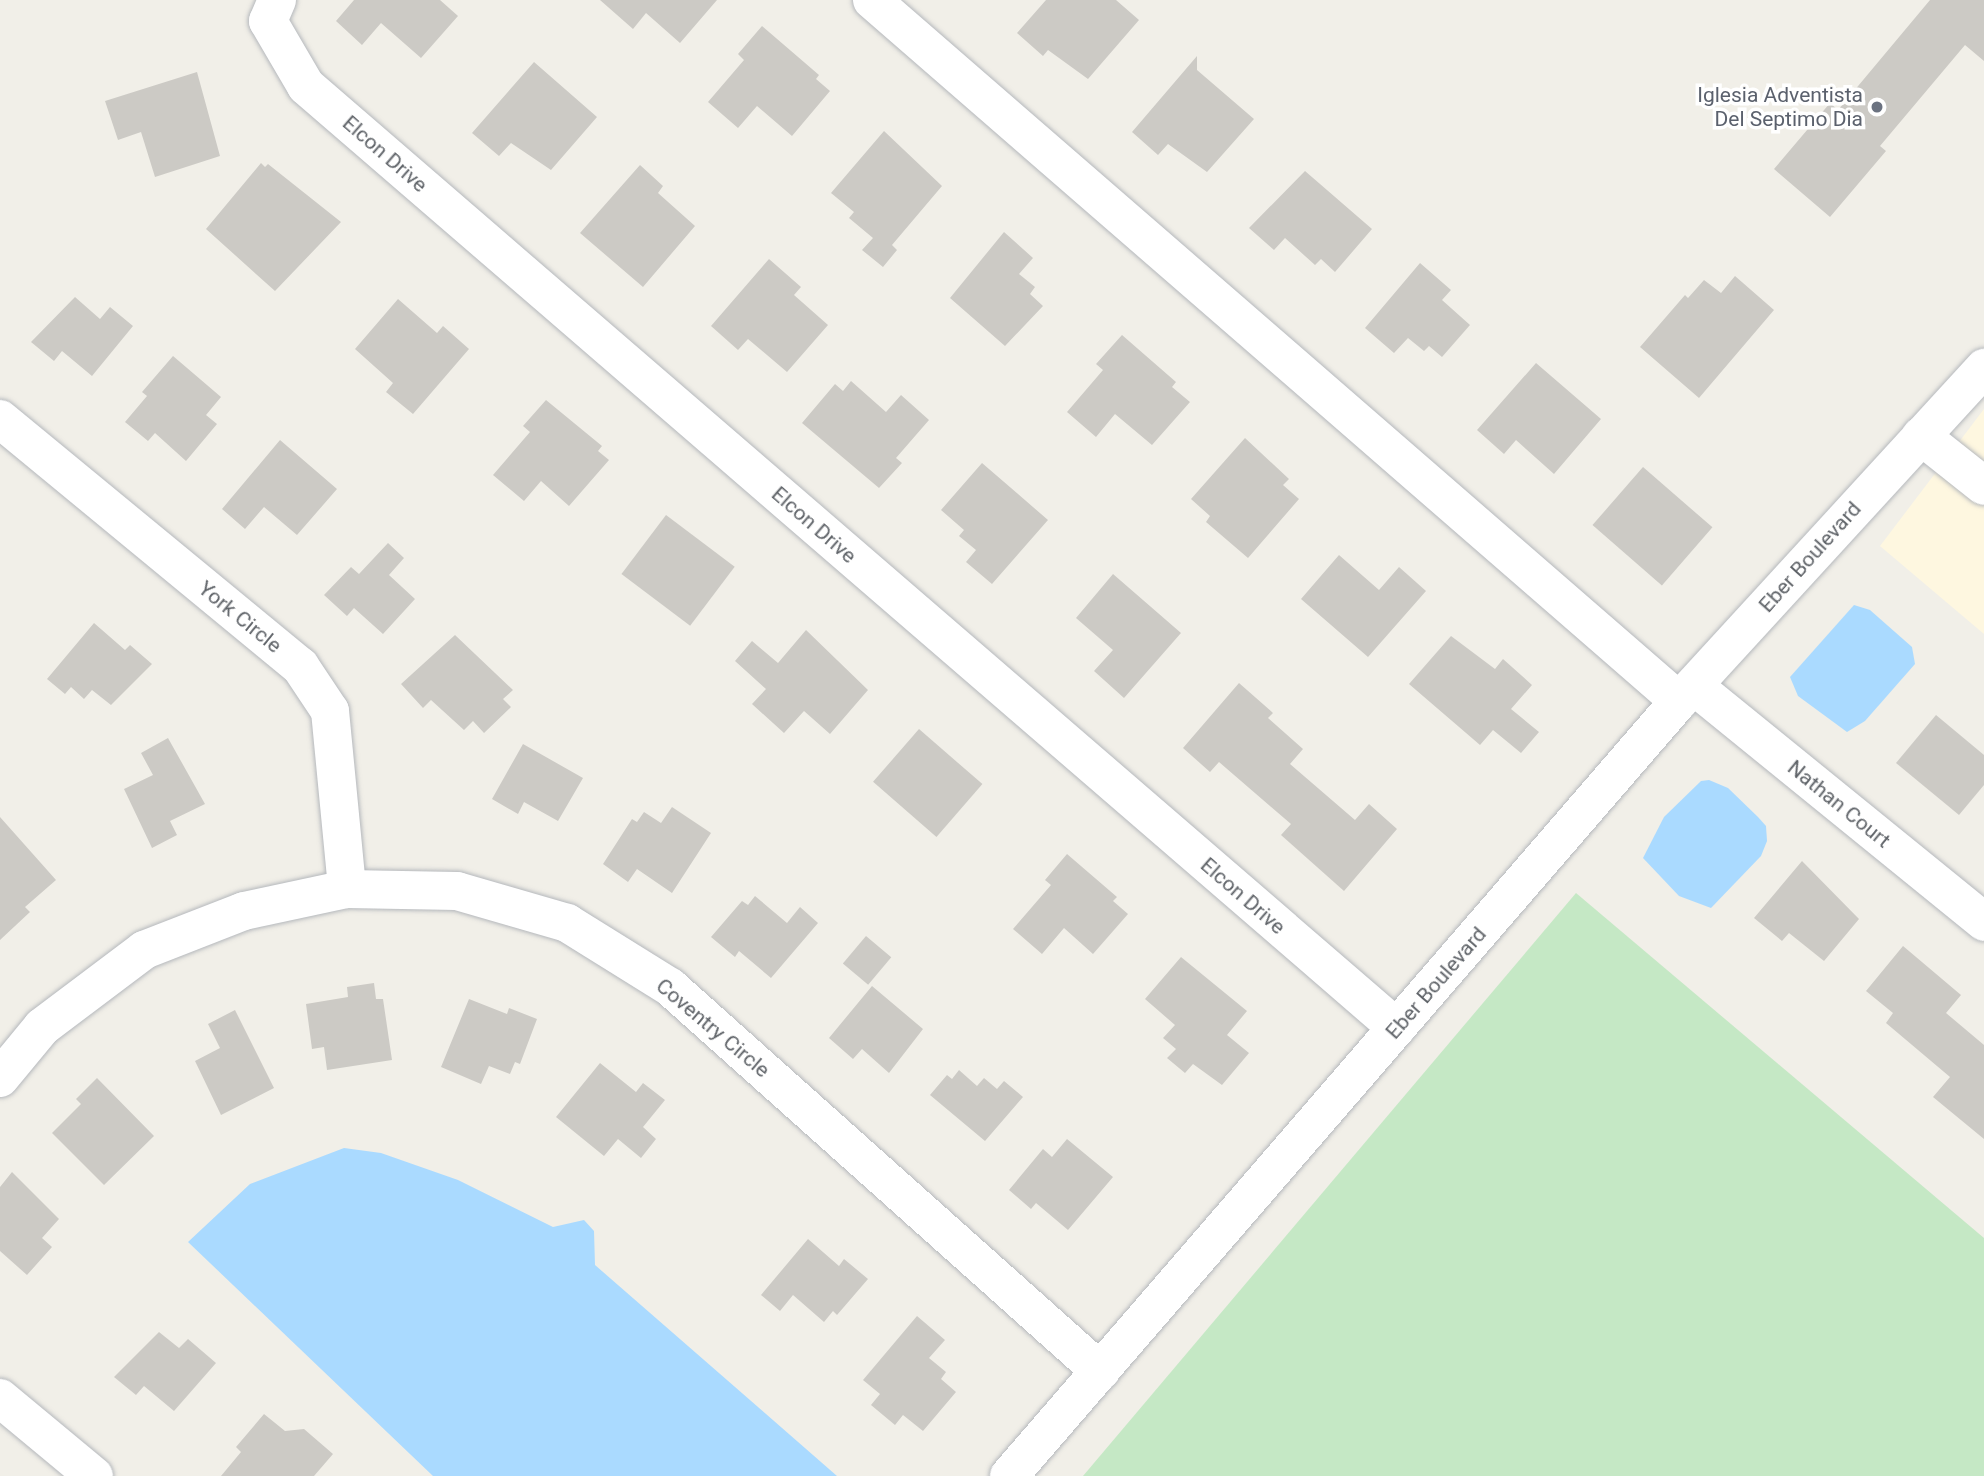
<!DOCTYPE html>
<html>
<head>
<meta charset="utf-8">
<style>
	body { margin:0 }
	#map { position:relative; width:1984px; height:1476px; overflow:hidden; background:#f1efe8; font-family:Roboto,sans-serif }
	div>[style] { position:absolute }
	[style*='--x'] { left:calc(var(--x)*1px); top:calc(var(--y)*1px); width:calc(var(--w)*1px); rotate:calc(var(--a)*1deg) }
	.commercial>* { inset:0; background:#fef7e0 }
	.green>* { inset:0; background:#c5e8c5 }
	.water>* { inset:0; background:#aadaff }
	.building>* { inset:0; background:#cccac5; transform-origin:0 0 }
	.roads { filter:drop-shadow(0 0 2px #b5b8bc) drop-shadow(0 0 2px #b5b8bc) }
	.minor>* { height:38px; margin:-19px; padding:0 19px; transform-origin:19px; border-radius:19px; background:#fff }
	.dots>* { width:19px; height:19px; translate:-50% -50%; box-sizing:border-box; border:4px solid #fff; border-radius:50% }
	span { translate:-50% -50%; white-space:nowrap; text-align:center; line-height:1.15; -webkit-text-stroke:7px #fff; paint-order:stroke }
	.worship-label { font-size:21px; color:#5b616d }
	.right { translate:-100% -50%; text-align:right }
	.street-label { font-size:21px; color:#5f6368 }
</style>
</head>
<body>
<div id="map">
	<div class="commercial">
		<div style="clip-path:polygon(1984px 409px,1984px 634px,1880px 546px)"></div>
	</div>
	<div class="green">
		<div style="clip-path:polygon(1576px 893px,1984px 1238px,1984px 1476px,1083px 1476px)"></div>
	</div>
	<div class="water">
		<div style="clip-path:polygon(1854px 605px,1870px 610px,1912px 647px,1915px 664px,1865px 721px,1847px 732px,1798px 696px,1790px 677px)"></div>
		<div style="clip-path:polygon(1709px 780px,1728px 788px,1758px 817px,1766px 826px,1767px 841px,1761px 856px,1711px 908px,1679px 896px,1643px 858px,1664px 817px,1701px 781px)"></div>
		<div style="clip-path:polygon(344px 1148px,381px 1153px,458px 1180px,553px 1227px,584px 1220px,594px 1231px,595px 1265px,837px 1476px,433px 1476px,188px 1242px,250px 1184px)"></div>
	</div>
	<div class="building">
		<div style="clip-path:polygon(354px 0,440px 0,458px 16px,421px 58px,381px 23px,362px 45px,336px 21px)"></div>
		<div style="clip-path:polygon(600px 0,717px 0,680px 43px,646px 13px,633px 29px)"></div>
		<div style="clip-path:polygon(1046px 0,1116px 0,1139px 20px,1088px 79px,1048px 50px,1043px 56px,1017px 33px)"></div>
		<div style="clip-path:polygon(1930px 0,1984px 0,1984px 61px,1965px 45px,1880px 146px,1886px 151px,1830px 217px,1774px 169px,1830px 103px,1838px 110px)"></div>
		<div style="clip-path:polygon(762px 26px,819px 75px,816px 79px,830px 91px,792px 136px,757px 106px,738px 128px,708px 102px,744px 60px,738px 54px)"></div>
		<div style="clip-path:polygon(1197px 56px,1197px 70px,1254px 119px,1207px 172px,1168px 144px,1158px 155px,1132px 132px)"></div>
		<div style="clip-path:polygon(534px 62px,597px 117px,551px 170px,511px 143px,499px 156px,472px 133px)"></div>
		<div style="clip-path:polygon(197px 72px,220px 156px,155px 177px,141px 132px,118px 140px,105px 101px)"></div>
		<div style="clip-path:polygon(884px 131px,942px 186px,892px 245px,897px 250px,883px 267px,862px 250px,873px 238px,849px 218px,854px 212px,831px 193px)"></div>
		<div style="clip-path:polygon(261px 163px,265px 167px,268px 164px,341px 222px,275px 291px,206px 229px)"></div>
		<div style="clip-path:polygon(640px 165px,663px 186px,658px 193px,695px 226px,643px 287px,580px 233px)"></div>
		<div style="clip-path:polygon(1305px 171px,1372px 229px,1335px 272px,1321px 259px,1315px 265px,1285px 238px,1274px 250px,1249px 228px)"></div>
		<div style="clip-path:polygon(1004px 232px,1033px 258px,1019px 274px,1035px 287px,1030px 294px,1043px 306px,1005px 346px,950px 298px)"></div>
		<div style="clip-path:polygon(769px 259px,801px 287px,794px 295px,828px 325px,787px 372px,748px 339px,738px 350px,711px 326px)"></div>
		<div style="clip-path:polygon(1420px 263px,1451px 290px,1442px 300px,1470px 325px,1442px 357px,1429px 346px,1424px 351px,1408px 338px,1394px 353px,1365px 328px)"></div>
		<div style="clip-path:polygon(1735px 276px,1774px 310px,1699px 398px,1640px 347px,1685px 295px,1688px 298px,1704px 280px,1721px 293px)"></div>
		<div style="clip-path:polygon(75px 297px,100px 319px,110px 307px,133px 326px,92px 376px,62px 351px,54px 361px,31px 342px)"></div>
		<div style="clip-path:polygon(398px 299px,437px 333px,443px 326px,469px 349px,413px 414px,386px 392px,393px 383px,355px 349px)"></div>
		<div style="clip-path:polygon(1122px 335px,1176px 382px,1172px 387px,1190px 402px,1152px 445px,1115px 414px,1096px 437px,1067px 412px,1103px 370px,1096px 364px)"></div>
		<div style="clip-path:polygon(173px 356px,221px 397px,206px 415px,217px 424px,186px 461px,155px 433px,148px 441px,125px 422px,147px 396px,142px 392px)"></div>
		<div style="clip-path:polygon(1536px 363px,1601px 419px,1554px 474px,1516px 440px,1504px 454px,1477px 430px)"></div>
		<div style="clip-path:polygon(851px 381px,886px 412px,901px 395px,929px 420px,896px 458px,902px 463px,879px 488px,802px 423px,835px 384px,843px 391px)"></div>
		<div style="clip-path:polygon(546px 400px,602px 446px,598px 451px,609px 460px,569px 506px,541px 481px,524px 501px,493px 475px,530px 432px,523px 426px)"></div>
		<div style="clip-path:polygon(1245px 438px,1289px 479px,1283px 485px,1299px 499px,1248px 558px,1206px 522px,1210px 516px,1191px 499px)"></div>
		<div style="clip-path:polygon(280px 440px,337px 489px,297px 535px,264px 507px,245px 529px,222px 509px)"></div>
		<div style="clip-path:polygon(982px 463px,1048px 520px,992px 584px,966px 562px,976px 550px,959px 536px,964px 530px,941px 510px)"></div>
		<div style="left:1643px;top:467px;width:92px;height:77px;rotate:41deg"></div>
		<div style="left:666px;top:515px;width:86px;height:74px;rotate:37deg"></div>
		<div style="clip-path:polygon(388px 543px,404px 558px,389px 575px,415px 599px,383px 634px,354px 608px,347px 616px,324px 595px,351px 567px,359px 574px)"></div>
		<div style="clip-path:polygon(1339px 555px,1379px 590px,1399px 567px,1426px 591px,1368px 657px,1301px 599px)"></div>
		<div style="clip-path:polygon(1113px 574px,1181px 633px,1124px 698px,1094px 671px,1113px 650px,1076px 618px)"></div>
		<div style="clip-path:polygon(94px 623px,125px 650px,130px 645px,152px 664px,111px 705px,92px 690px,84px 699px,71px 687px,65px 694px,47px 679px)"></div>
		<div style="clip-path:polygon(806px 630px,868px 690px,830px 734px,804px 711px,784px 733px,752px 704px,766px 689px,735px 661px,752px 641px,778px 663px)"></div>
		<div style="clip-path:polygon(455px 635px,513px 690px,503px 699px,511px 707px,484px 733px,473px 721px,464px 730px,431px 700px,423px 708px,401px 684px)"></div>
		<div style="clip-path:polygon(1451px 636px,1495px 669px,1503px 659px,1532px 685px,1511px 709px,1539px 732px,1521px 753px,1493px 730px,1480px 745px,1409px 684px)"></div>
		<div style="clip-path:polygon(1239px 683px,1273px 713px,1268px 718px,1303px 749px,1290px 764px,1355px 820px,1369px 804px,1397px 829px,1344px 891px,1281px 835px,1291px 824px,1219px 762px,1210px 772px,1183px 748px)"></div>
		<div style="clip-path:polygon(1936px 715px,1984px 755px,1984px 785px,1959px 815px,1896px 763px)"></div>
		<div style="left:919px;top:729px;width:84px;height:70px;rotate:41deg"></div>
		<div style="clip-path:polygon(168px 738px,205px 804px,170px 821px,177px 835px,152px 848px,124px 789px,153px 775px,141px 753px)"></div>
		<div style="clip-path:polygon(523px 744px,583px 778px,558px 821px,524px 802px,518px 814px,492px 799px)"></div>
		<div style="clip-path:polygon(672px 807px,711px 833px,672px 893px,637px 869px,628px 882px,603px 864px,632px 819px,637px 822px,644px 812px,661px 823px)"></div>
		<div style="clip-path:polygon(0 817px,56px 880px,25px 907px,30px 912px,0 940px)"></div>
		<div style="clip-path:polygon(1067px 854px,1117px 897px,1113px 901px,1128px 914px,1093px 954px,1064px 928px,1042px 954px,1013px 929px,1051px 885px,1045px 880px)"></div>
		<div style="clip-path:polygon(1802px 861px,1859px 919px,1824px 961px,1789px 933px,1782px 941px,1754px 918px)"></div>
		<div style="clip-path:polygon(755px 896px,787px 923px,800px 907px,818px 923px,771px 978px,739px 951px,735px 957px,711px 937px,742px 901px,748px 905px)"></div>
		<div style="left:866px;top:936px;width:33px;height:36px;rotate:40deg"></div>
		<div style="clip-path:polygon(1903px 946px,1961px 995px,1946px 1013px,1984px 1045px,1984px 1139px,1933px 1097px,1950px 1077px,1886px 1023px,1893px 1013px,1866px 991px)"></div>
		<div style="clip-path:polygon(1181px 957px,1247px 1011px,1227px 1035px,1249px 1053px,1222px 1085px,1193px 1064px,1185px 1073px,1167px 1058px,1176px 1049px,1163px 1038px,1175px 1025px,1145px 999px)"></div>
		<div style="clip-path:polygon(374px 983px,376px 999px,383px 999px,392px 1060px,327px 1070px,324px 1047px,312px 1049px,306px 1004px,348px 997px,347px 987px)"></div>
		<div style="clip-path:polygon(872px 986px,923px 1029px,889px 1073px,862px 1049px,853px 1059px,829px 1038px)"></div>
		<div style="clip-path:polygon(469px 999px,507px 1014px,509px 1008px,537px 1019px,520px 1064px,515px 1062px,510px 1074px,489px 1066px,481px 1084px,441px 1067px)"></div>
		<div style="clip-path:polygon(235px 1010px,274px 1088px,221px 1115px,195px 1061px,220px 1048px,208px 1024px)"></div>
		<div style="clip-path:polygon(600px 1063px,636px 1092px,643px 1083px,665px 1100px,643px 1127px,656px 1139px,641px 1158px,618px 1139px,604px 1156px,556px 1117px)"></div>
		<div style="clip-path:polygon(959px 1070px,977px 1086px,984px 1078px,997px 1089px,1004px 1081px,1023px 1097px,985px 1141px,930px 1095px,947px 1075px,952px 1079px)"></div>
		<div style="clip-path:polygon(97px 1078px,154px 1136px,104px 1185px,52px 1133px,81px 1104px,76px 1099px)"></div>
		<div style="clip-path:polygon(1067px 1139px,1113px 1177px,1068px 1230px,1036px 1203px,1031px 1209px,1009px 1190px,1043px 1149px,1052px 1157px)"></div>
		<div style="clip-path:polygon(12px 1172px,59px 1219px,42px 1238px,52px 1247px,27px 1275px,0 1251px,0 1187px)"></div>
		<div style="clip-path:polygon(808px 1239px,839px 1266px,844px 1259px,868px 1279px,837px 1315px,833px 1311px,824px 1322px,793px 1295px,780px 1311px,761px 1295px)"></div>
		<div style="clip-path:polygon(917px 1316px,945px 1340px,929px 1358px,946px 1372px,941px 1379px,956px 1392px,923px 1431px,903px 1415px,895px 1425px,871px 1405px,880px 1394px,863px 1380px)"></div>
		<div style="clip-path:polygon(159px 1332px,179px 1348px,188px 1339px,216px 1363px,174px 1411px,144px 1386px,136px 1395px,114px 1377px)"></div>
		<div style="clip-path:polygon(264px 1414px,285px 1431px,304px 1429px,333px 1454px,314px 1476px,221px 1476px,241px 1452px,236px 1447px)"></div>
	</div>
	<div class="roads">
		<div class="minor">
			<div style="--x:277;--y:0;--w:23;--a:113"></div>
			<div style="--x:268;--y:21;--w:75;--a:59.7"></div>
			<div style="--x:306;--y:86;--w:1441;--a:40.81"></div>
			<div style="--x:872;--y:0;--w:1069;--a:40.98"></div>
			<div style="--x:0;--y:419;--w:389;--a:39.5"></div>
			<div style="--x:300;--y:666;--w:54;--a:56.3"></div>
			<div style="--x:330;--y:711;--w:179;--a:84.5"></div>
			<div style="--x:1921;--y:436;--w:80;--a:38.4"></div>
			<div style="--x:1694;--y:686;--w:374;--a:39.1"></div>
			<div style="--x:0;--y:1078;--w:66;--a:-50.5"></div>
			<div style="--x:42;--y:1027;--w:128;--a:-37"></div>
			<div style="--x:144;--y:950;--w:107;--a:-21.3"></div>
			<div style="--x:244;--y:911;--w:105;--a:-12.1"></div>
			<div style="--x:347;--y:889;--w:110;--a:1"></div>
			<div style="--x:457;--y:891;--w:115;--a:16.2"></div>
			<div style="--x:567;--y:923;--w:121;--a:31.9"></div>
			<div style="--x:670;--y:987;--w:577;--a:41.77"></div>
			<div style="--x:0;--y:1398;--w:122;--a:39.7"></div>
			<div style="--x:1009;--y:1476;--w:1024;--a:-49.16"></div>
			<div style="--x:1679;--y:701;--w:452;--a:-47.5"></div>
		</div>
	</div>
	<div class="dots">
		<div style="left:1877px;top:107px;background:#6b7280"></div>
	</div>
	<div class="worship-label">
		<span class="right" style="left:1863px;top:107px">Iglesia Adventista<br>Del Septimo Dia</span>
	</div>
	<div class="street-label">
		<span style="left:385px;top:154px;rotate:41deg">Elcon Drive</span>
		<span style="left:814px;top:525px;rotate:41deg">Elcon Drive</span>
		<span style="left:1810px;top:557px;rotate:-48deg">Eber Boulevard</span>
		<span style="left:240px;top:617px;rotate:39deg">York Circle</span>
		<span style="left:1839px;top:804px;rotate:39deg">Nathan Court</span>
		<span style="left:1243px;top:896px;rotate:41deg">Elcon Drive</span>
		<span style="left:1436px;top:983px;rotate:-49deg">Eber Boulevard</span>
		<span style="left:713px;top:1028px;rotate:40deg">Coventry Circle</span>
	</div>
</div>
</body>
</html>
